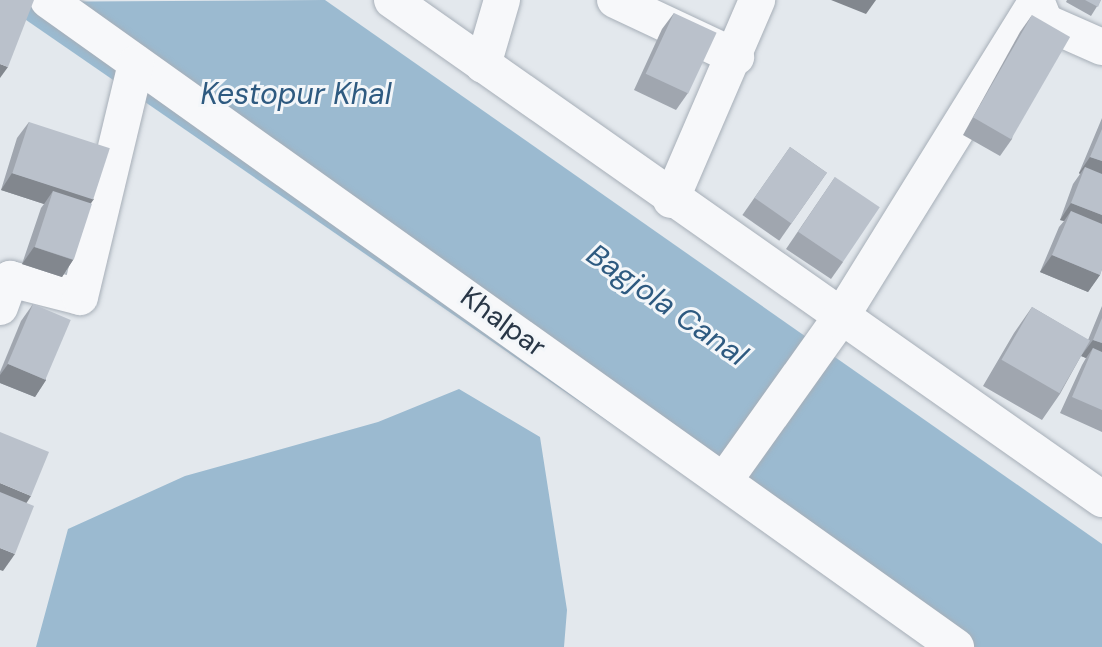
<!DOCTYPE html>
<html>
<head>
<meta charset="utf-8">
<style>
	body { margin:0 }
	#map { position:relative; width:1102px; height:647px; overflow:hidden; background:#e3e8ed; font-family:"DM Sans",sans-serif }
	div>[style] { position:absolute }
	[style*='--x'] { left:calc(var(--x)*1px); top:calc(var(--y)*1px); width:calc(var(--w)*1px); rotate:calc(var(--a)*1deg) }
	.water>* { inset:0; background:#9bbad0 }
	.roads { filter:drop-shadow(0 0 2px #a7afb8) drop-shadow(0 0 2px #a7afb8) }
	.street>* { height:36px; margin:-18px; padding:0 18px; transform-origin:18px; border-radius:18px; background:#f7f8fa }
	.wall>* { inset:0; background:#a0a6af; transform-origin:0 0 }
	.shaded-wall>* { inset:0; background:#82878e }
	.building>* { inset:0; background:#bac1cb; transform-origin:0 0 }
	span { translate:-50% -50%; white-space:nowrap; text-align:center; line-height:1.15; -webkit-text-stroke:6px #f3f6f9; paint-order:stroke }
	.street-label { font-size:28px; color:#293747 }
	.water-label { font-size:30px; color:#2e5a80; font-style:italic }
</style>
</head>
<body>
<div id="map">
	<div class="water">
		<div style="clip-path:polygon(325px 0,1102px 544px,1102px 647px,935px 647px,0 2px)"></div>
		<div style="clip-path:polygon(459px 389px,540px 437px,567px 610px,564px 647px,36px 647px,68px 529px,185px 476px,378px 422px)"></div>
	</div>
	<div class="roads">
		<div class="street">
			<div style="--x:48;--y:0;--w:1115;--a:35.47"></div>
			<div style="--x:392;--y:0;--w:868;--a:35.1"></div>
			<div style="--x:615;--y:0;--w:134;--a:25.2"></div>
			<div style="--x:1036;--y:0;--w:24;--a:68"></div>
			<div style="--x:1045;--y:22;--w:62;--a:23.7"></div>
			<div style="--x:483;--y:65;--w:68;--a:-73.7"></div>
			<div style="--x:671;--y:200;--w:218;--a:-66.7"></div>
			<div style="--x:0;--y:307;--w:30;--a:-70"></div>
			<div style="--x:10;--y:279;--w:72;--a:14.4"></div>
			<div style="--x:80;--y:297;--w:240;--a:-76.5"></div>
			<div style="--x:724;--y:481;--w:198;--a:-54.5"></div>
			<div style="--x:839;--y:320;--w:370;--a:-58.2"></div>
		</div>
	</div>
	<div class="wall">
		<div style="clip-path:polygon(1067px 0,1101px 0,1091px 16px,1066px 2px)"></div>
		<div style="clip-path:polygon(674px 13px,688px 93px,676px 110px,634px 90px,662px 29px)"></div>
		<div style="clip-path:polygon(1032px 15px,1012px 139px,1000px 156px,963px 135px,1020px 32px)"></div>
		<div style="clip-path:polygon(1102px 118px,1102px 269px,1100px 275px,1088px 292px,1040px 272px,1059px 227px,1064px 221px,1060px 220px,1073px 184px,1080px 174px,1079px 173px)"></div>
		<div style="clip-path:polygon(29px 122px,91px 204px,73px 260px,62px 277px,22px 264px,41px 208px,44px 204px,1px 190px,17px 138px)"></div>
		<div style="left:790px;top:147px;width:45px;height:83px;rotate:35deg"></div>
		<div style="clip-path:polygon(835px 177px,843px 262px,831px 279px,786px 249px)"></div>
		<div style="clip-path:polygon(33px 304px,46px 380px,35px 397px,0 383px,0 372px,21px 321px)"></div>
		<div style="clip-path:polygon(1102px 306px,1102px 432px,1060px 413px,1082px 365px,1086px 358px,1081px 356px,1060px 394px,1042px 420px,983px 386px,1014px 333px,1032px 307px,1088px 340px)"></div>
	</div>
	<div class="shaded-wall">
		<div style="clip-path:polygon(831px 0,876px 0,866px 14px)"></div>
		<div style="clip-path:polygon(0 64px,8px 67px,0 78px)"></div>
		<div style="clip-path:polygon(1090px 157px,1102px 161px,1102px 183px,1085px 167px,1080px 174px,1079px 173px)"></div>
		<div style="clip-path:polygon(12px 173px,94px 199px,82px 216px,53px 191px,44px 204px,1px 190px)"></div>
		<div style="clip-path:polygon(1071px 203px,1102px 215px,1102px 236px,1071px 211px,1064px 221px,1060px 220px)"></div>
		<div style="clip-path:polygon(34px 247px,73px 260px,62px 277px,22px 264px)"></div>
		<div style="clip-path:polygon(1052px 255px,1100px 275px,1088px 292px,1040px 272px)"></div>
		<div style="clip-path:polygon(1093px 340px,1102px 343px,1102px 365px,1093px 348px,1086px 358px,1081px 356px)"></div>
		<div style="clip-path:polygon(8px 364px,46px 380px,35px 397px,0 383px,0 375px)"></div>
		<div style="clip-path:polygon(0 483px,31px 496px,20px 513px,0 505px)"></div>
		<div style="clip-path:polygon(0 548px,15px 554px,3px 571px,0 570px)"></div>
	</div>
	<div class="building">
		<div style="clip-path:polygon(0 0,34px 0,8px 67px,0 64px)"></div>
		<div style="clip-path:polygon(1085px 0,1101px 0,1098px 7px)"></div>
		<div style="left:674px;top:13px;width:47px;height:67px;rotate:25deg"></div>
		<div style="left:1032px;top:15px;width:44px;height:118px;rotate:30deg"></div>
		<div style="left:29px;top:122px;width:85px;height:54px;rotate:18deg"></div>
		<div style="clip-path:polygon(1102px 129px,1102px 161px,1090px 157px)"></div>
		<div style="left:790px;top:147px;width:45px;height:62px;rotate:35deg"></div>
		<div style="clip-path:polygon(1085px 167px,1102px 174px,1102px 215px,1071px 203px)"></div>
		<div style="left:835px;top:177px;width:54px;height:66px;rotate:34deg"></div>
		<div style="left:53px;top:191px;width:41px;height:59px;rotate:18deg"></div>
		<div style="clip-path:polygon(1071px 211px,1102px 224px,1102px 269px,1100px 275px,1052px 255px)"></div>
		<div style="left:33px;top:304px;width:41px;height:65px;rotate:23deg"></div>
		<div style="left:1032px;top:307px;width:67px;height:61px;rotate:30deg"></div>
		<div style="clip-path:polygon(1102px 318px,1102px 343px,1093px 340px)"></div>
		<div style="clip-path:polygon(1093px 348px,1102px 352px,1102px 410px,1072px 397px)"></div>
		<div style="clip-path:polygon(0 432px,49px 452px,31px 496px,0 483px)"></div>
		<div style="clip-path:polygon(0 492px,34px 506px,15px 554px,0 548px)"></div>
	</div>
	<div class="street-label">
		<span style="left:503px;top:322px;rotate:36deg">Khalpar</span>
	</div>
	<div class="water-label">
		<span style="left:296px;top:94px">Kestopur Khal</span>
		<span style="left:667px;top:305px;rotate:35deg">Bagjola Canal</span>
	</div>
</div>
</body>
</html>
